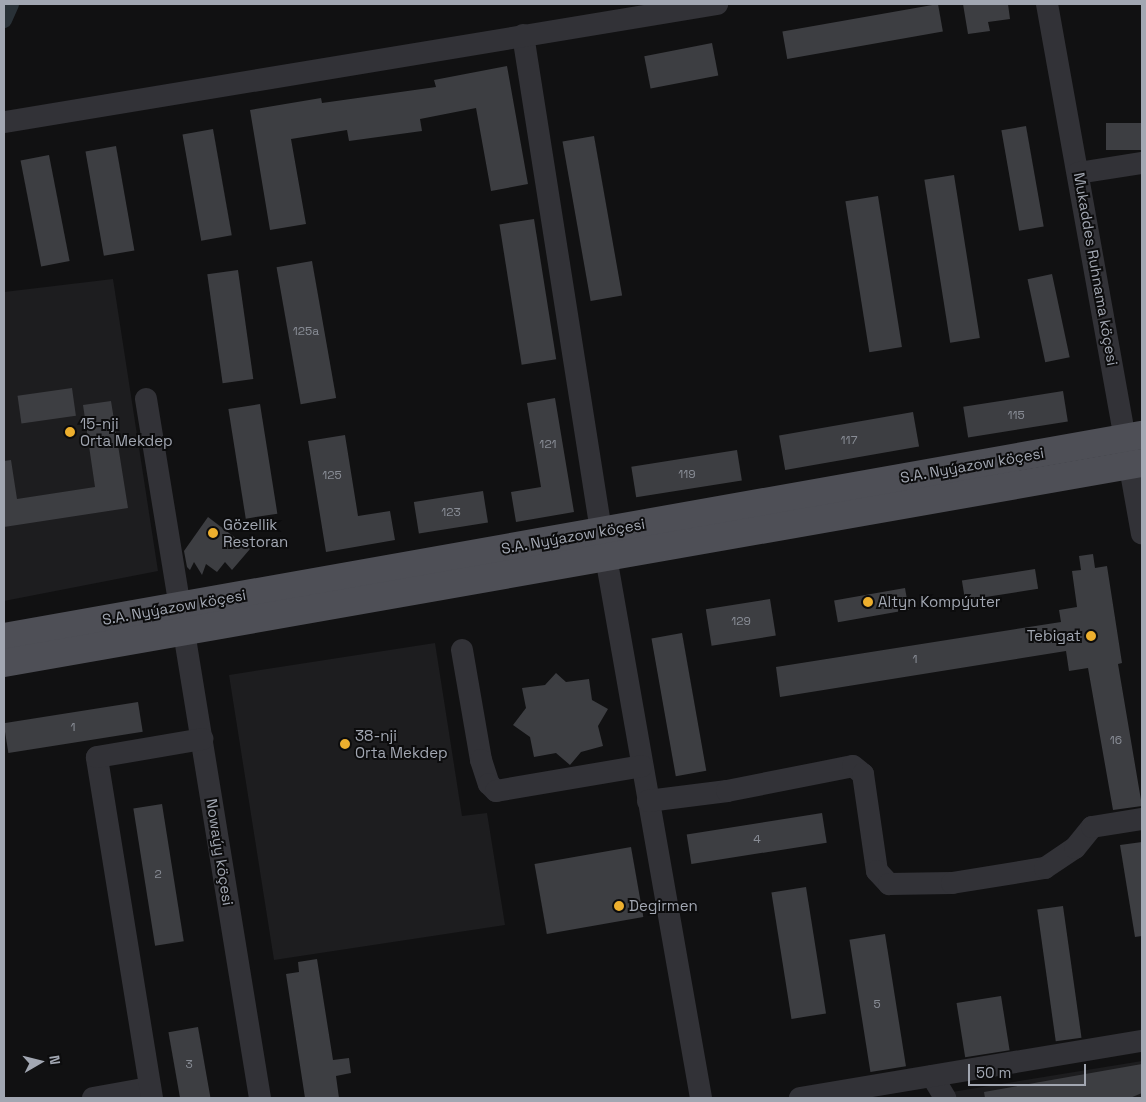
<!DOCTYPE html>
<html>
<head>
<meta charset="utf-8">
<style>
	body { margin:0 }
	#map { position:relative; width:1146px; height:1102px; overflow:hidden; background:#111112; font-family:"Space Grotesk",sans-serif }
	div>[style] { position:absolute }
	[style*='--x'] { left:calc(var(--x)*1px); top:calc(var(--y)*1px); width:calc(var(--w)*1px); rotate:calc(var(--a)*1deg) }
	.built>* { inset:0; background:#1d1d1f }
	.canal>* { height:16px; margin:-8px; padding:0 8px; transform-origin:8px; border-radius:8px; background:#293137 }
	.building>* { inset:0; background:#3d3e42; transform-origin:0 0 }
	.minor>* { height:22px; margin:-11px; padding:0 11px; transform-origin:11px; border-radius:11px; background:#323237 }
	.major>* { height:28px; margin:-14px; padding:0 14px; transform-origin:14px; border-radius:14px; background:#4e4f56 }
	.dots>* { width:14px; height:14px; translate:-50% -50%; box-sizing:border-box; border:2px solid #0c0c0d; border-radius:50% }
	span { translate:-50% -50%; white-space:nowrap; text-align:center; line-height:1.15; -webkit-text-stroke:4px #0c0c0d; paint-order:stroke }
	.number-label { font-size:12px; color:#898d96 }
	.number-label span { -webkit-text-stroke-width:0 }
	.street-label { font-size:15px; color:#a2a7b2 }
	.poi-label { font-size:15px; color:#a2a7b2 }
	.left { translate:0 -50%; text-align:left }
	.right { translate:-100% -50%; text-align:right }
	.frame { position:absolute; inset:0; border:5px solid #a2a7b2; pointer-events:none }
	.north { position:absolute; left:15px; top:1037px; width:50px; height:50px; -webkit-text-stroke:4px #0c0c0d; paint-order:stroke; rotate:82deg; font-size:14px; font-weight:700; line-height:20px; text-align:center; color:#a2a7b2 }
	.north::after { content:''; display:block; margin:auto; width:18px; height:22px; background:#a2a7b2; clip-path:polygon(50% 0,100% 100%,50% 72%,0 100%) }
	.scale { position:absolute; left:968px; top:1064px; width:118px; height:22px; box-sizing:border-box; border:2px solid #a2a7b2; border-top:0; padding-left:6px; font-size:15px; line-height:18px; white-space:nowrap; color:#a2a7b2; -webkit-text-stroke:4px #0c0c0d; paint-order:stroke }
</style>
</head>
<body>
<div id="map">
	<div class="built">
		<div style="clip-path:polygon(113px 279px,158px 571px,4px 601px,4px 292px)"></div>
		<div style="clip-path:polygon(435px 643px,462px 816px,487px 813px,505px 925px,274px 960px,229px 675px)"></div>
		<div style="clip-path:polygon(1142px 1061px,1142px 1098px,955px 1098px,952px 1092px)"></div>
	</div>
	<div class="canal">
		<div style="--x:4;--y:20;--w:17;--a:-66"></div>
	</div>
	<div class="building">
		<div style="left:938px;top:4px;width:28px;height:158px;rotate:80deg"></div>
		<div style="clip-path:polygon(963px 4px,1008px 4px,1010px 19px,988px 22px,990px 31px,968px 34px)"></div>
		<div style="left:712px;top:43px;width:33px;height:69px;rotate:79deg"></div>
		<div style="clip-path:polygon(507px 66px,528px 184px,491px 191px,476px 108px,420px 119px,422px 131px,349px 141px,347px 130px,291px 139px,306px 224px,270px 230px,250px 110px,321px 98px,322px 103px,436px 87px,434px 80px)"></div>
		<div style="left:1142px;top:123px;width:27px;height:36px;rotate:90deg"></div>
		<div style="left:1026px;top:126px;width:102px;height:25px;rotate:80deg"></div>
		<div style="left:213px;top:129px;width:108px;height:31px;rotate:80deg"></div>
		<div style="left:594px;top:136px;width:162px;height:32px;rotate:80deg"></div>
		<div style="left:116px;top:146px;width:106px;height:31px;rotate:80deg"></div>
		<div style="left:49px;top:155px;width:108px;height:29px;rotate:79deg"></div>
		<div style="left:954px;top:175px;width:165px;height:30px;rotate:81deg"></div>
		<div style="left:878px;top:196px;width:153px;height:33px;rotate:81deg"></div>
		<div style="left:534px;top:219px;width:142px;height:35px;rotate:81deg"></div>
		<div style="left:312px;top:261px;width:139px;height:36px;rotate:80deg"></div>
		<div style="left:238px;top:270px;width:110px;height:31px;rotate:82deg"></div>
		<div style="left:1052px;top:274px;width:85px;height:25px;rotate:78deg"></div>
		<div style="left:72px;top:388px;width:28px;height:55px;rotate:82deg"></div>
		<div style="left:1063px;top:391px;width:31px;height:101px;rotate:81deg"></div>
		<div style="clip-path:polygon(555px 398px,574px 512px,516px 522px,511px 492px,541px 487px,527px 403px)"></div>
		<div style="clip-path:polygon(111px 401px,128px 508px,4px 527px,4px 461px,11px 460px,17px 499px,95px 487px,83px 405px)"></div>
		<div style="left:260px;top:404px;width:111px;height:32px;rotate:81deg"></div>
		<div style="left:913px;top:412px;width:35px;height:136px;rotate:80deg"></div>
		<div style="clip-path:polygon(345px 435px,358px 516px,390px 511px,395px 540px,326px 552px,308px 441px)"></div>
		<div style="left:737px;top:450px;width:31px;height:107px;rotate:81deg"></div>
		<div style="left:483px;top:491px;width:32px;height:70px;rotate:81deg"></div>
		<div style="clip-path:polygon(208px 517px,250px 549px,232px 570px,225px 562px,217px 572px,206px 564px,202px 575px,194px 562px,190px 570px,187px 567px,184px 551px)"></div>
		<div style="clip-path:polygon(1093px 554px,1095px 568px,1107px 566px,1122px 663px,1118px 664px,1142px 806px,1113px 810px,1088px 668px,1069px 671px,1066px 651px,780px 697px,776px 667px,1061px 622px,1059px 610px,1077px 607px,1072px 571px,1081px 570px,1079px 556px)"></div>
		<div style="left:1035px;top:569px;width:20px;height:74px;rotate:81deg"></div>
		<div style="left:905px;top:588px;width:22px;height:72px;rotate:80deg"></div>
		<div style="left:770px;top:599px;width:37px;height:65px;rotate:81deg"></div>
		<div style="left:682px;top:633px;width:140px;height:31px;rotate:80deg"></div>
		<div style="clip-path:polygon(556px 673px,566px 682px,589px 679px,592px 700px,608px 709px,598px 726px,603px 746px,581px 752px,570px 765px,556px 753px,534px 757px,530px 737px,513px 725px,526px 708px,522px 688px,545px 685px)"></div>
		<div style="left:138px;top:702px;width:30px;height:136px;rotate:81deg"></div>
		<div style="left:162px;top:804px;width:139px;height:29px;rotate:81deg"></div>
		<div style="left:822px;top:813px;width:30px;height:137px;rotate:81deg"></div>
		<div style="clip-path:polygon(1142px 842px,1142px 936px,1135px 937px,1120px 845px)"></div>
		<div style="left:631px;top:847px;width:71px;height:98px;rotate:80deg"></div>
		<div style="left:806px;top:887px;width:128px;height:35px;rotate:81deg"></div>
		<div style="left:1063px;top:906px;width:133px;height:26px;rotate:82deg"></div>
		<div style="left:885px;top:934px;width:134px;height:36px;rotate:81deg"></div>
		<div style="clip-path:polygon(317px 959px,333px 1060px,349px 1058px,351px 1073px,336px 1076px,339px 1098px,305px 1098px,286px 974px,299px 972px,298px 962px)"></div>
		<div style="left:1001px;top:996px;width:55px;height:45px;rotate:81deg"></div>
		<div style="left:198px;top:1027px;width:72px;height:30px;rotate:80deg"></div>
		<div style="clip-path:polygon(1142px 1064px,1142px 1093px,1130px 1098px,985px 1098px,984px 1092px)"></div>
	</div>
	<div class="minor">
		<div style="--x:1047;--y:4;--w:538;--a:79.84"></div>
		<div style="--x:523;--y:35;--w:502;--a:81.06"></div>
		<div style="--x:5;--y:122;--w:722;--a:-9.41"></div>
		<div style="--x:1078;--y:173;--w:65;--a:-8.9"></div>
		<div style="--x:146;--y:399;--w:708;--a:80.74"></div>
		<div style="--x:606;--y:557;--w:549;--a:80.04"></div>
		<div style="--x:462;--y:650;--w:112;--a:80.2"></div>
		<div style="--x:481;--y:760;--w:25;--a:72"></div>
		<div style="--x:489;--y:784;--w:10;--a:45"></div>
		<div style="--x:496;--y:791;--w:148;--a:-9.7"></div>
		<div style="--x:648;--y:801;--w:80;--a:-7.2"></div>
		<div style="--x:727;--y:791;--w:128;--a:-11.2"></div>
		<div style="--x:853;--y:766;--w:13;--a:39"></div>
		<div style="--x:863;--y:774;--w:98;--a:81.8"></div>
		<div style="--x:877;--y:871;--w:18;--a:47"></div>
		<div style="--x:889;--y:884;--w:63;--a:-0.9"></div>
		<div style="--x:952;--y:883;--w:94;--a:-9.2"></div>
		<div style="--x:1045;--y:868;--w:36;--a:-34"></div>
		<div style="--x:1075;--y:848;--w:27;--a:-51"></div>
		<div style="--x:1092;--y:827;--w:51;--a:-9.1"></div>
		<div style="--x:932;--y:1076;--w:26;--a:59"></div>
		<div style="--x:93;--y:1098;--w:58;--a:-10"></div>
		<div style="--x:152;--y:1098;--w:345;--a:-99.2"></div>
		<div style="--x:97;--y:757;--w:107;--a:-9.7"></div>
		<div style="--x:800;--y:1098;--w:347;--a:-9.5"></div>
	</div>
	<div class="major">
		<div style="--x:4;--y:637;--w:1156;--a:-10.07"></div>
		<div style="--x:4;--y:663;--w:1155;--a:-9.97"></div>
	</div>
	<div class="dots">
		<div style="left:70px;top:432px;background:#edaf2e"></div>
		<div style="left:213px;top:533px;background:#edaf2e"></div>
		<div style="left:868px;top:602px;background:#edaf2e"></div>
		<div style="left:1091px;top:636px;background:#edaf2e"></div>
		<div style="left:345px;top:744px;background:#edaf2e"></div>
		<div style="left:619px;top:906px;background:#edaf2e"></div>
	</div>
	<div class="number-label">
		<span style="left:306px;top:332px">125a</span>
		<span style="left:1016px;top:416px">115</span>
		<span style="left:849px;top:441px">117</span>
		<span style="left:548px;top:445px">121</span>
		<span style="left:687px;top:475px">119</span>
		<span style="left:332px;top:476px">125</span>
		<span style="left:451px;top:513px">123</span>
		<span style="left:741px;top:622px">129</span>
		<span style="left:915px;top:660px">1</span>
		<span style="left:73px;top:728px">1</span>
		<span style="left:1116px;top:741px">16</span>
		<span style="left:757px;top:840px">4</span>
		<span style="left:158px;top:875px">2</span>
		<span style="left:877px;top:1005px">5</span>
		<span style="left:189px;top:1065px">3</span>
	</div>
	<div class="street-label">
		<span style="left:1096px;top:269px;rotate:80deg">Mukaddes Ruhnama köçesi</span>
		<span style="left:972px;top:465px;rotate:-10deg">S.A. Nyýazow köçesi</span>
		<span style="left:573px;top:536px;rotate:-10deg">S.A. Nyýazow köçesi</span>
		<span style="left:174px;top:607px;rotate:-10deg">S.A. Nyýazow köçesi</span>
		<span style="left:220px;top:852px;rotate:81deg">Nowaýy köçesi</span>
	</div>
	<div class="poi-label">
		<span class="left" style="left:80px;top:432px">15-nji<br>Orta Mekdep</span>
		<span class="left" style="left:223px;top:533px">Gözellik<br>Restoran</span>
		<span class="left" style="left:878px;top:602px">Altyn Kompýuter</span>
		<span class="right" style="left:1081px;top:636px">Tebigat</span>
		<span class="left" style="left:355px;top:744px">38-nji<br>Orta Mekdep</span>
		<span class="left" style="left:629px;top:906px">Degirmen</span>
	</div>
	<div class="frame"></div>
	<div class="north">N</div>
	<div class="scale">50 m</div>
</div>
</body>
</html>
